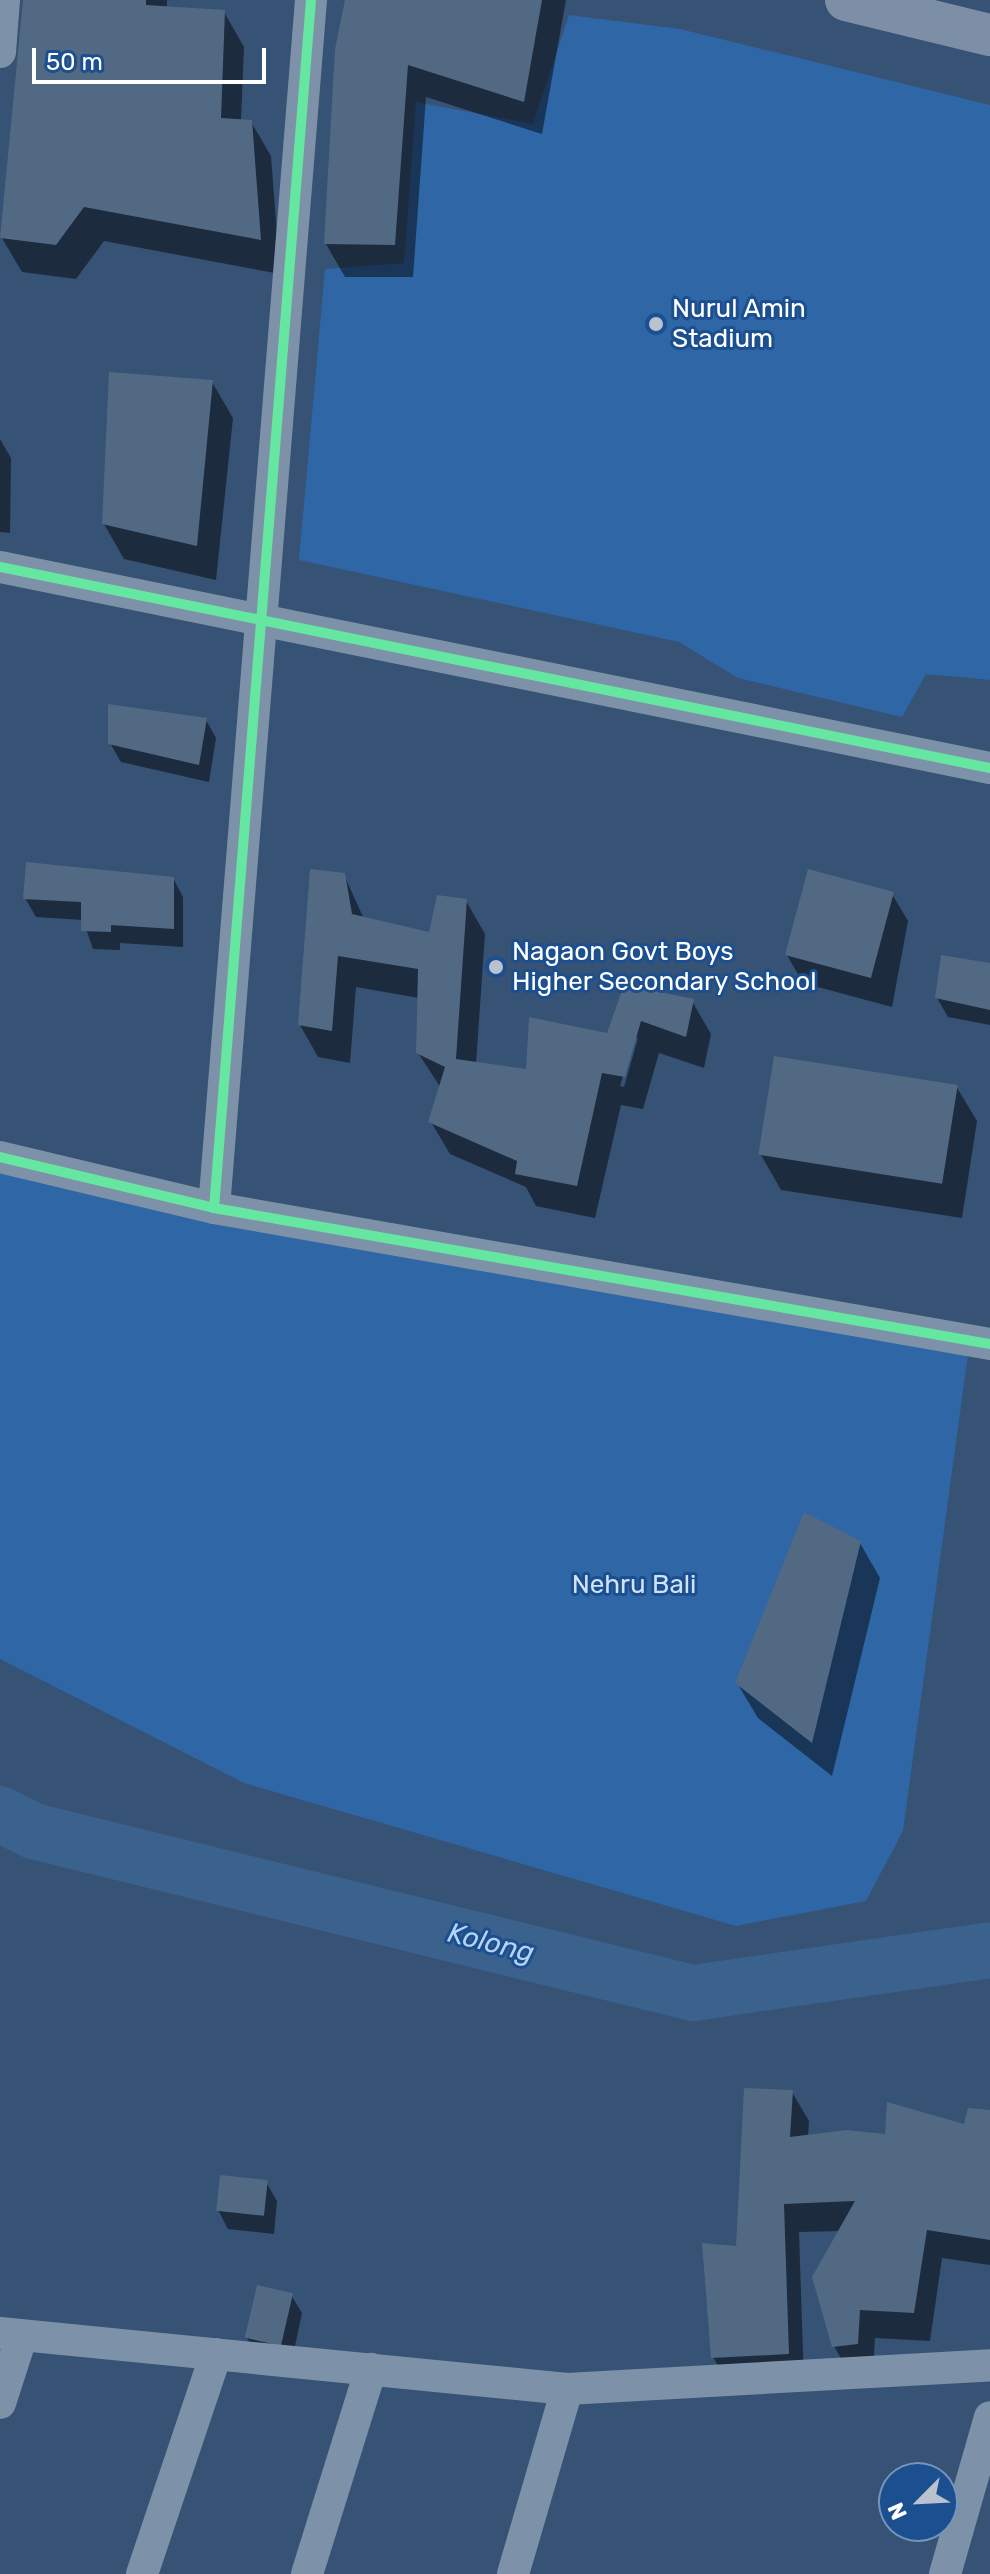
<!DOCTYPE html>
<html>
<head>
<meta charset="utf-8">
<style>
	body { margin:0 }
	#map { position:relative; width:990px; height:2574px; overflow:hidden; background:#365274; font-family:Rubik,sans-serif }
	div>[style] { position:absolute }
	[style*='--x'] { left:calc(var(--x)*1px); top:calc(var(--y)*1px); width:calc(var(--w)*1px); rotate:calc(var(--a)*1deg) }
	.green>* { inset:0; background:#2f66a5 }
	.shadow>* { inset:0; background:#0007 }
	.river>* { height:56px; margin:-28px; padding:0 28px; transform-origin:28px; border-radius:28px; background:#3b618d }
	.building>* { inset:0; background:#526984; transform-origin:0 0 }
	.minor>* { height:32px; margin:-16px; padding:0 16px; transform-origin:16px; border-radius:16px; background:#7d92a8 }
	.major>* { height:42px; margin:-21px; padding:0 21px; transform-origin:21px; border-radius:21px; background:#7d8ea7 }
	.cycleway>* { height:10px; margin:-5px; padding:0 5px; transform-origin:5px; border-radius:5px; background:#66e7a1 }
	.dots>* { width:22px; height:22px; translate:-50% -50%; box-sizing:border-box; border:4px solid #1b4f8f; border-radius:50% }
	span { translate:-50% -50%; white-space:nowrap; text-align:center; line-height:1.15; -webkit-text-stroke:6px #1b4f8f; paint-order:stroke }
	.poi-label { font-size:26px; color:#fff }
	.left { translate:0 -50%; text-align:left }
	.park-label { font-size:26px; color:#cfe3fa }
	.water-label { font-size:28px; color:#b5d3f5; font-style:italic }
	.north { position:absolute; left:878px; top:2462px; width:80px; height:80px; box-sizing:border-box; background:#1b4f8f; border:2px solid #7695bc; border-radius:50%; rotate:246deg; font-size:22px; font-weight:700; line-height:32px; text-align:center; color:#fff }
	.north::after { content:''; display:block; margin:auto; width:28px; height:36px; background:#b9c2ce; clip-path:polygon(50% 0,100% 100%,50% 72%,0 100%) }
	.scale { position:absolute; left:32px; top:48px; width:234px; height:36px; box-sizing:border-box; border:4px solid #fff; border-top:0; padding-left:10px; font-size:24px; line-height:28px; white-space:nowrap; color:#fff; -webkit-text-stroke:6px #1b4f8f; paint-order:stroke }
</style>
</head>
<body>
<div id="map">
	<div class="green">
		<div style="clip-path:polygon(569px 15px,680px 29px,990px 105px,990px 680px,926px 674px,902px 717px,738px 678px,679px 642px,299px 560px,325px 269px,404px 263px,416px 102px,533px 124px)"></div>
		<div style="clip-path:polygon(0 1157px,970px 1340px,903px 1831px,866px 1901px,736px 1926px,244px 1783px,0 1659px)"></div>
	</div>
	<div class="shadow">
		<div style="clip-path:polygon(24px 0,167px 0,167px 9px,224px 12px,244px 47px,241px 121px,251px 122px,271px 156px,280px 274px,104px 241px,76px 279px,22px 272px,2px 238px)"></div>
		<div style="clip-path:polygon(347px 0,566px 0,542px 134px,426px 97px,413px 277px,345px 277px,326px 244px)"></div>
		<div style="clip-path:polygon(212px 382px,233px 418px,216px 580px,124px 559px,104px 524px)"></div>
		<div style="clip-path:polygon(0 439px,11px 458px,10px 533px,0 532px)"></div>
		<div style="clip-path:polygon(206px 720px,216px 738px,209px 782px,121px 762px,110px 743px)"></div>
		<div style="clip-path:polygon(evenodd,344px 875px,364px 919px,430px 934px,466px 901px,485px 934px,476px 1064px,528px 1071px,609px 1036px,625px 987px,692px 1001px,711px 1034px,704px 1068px,659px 1053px,643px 1109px,621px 1105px,595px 1218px,536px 1206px,526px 1187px,450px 1154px,431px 1122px,441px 1088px,418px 1053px,419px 998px,356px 987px,350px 1063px,318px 1057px,300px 1025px,344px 875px,635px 1037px,638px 1038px,624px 1087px,620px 1086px,635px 1037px)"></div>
		<div style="clip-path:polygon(173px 878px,183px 897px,183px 947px,120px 943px,120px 950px,93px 949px,83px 920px,36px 917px,25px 898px)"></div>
		<div style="clip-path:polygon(892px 894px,908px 921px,892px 1007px,803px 983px,787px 955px)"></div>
		<div style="clip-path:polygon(990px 965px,990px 1025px,948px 1017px,937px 998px)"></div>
		<div style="clip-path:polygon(956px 1086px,977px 1121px,962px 1218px,781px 1190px,761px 1155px)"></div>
		<div style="clip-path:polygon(860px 1543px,880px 1578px,832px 1776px,758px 1718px,737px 1683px)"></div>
		<div style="clip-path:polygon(792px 2092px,809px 2121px,808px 2137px,887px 2137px,966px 2127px,990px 2112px,990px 2265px,942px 2258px,930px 2341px,875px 2338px,873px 2372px,850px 2375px,834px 2346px,840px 2231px,799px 2232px,804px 2383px,729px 2386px,713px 2357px,738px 2248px)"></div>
		<div style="clip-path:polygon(266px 2182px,277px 2201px,274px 2234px,228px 2229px,218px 2210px)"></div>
		<div style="clip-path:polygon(291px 2295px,302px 2313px,292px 2360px,258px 2356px,247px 2338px)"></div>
	</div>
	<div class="river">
		<div style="--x:0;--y:1814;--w:37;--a:27"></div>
		<div style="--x:33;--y:1831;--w:680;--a:13.79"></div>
		<div style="--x:693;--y:1993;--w:300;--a:-8.2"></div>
	</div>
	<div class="building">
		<div style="clip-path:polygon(23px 0,146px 0,146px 5px,225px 10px,221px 118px,252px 120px,261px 240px,84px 207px,56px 245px,0 238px)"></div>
		<div style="clip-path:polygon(345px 0,542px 0,524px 102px,408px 65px,395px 245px,324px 244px,335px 49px)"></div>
		<div style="clip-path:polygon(109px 372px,213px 380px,197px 546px,102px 524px)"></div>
		<div style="clip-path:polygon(108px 704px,207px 718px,199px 765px,108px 744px)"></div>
		<div style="clip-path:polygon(26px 862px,174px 877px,174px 929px,111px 925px,111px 932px,81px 931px,81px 902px,23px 899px)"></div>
		<div style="clip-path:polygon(310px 869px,345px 873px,352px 914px,429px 932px,437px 895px,467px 899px,456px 1059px,526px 1069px,529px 1017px,607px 1033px,624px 985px,694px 999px,686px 1037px,641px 1021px,625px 1077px,602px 1073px,577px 1186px,515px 1174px,517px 1161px,428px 1122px,445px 1067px,416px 1053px,418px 969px,338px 956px,332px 1031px,298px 1025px)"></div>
		<div style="left:808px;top:869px;width:89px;height:89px;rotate:15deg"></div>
		<div style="clip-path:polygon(941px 955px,990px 963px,990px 1010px,935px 998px)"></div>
		<div style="left:774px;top:1056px;width:186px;height:100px;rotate:9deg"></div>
		<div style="clip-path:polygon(804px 1512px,861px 1541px,812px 1743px,735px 1683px)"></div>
		<div style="clip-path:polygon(744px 2088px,793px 2090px,790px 2137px,846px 2130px,885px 2134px,887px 2102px,964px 2124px,968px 2108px,990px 2110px,990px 2240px,927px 2230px,914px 2313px,860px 2310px,858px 2344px,832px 2347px,812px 2277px,855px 2201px,784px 2204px,789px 2354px,711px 2358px,702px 2243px,736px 2246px)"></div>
		<div style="left:220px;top:2175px;width:48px;height:36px;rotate:6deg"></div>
		<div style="left:257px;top:2285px;width:37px;height:54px;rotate:13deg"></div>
	</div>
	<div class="minor">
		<div style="--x:0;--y:52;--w:52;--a:-85.6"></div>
		<div style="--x:0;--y:567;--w:1010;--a:11.48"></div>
		<div style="--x:0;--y:1157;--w:220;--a:13.4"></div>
		<div style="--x:214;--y:1208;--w:788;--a:9.94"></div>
		<div style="--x:214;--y:1208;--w:1212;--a:-85.41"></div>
		<div style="--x:0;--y:2333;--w:570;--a:5.64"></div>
		<div style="--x:567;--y:2389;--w:424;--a:-3.2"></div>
		<div style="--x:0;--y:2403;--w:71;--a:-72.1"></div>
		<div style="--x:142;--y:2574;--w:232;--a:-71.4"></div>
		<div style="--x:307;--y:2574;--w:215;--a:-72.7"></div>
		<div style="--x:513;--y:2574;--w:193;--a:-73.7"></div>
		<div style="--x:945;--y:2574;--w:163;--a:-74"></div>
	</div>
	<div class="major">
		<div style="--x:846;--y:0;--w:148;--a:13.7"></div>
	</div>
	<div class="cycleway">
		<div style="--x:0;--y:567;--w:1010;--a:11.48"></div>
		<div style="--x:0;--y:1157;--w:220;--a:13.4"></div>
		<div style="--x:214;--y:1208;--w:788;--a:9.94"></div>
		<div style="--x:214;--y:1208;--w:1212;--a:-85.41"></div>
	</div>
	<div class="dots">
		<div style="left:656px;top:324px;background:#b9c2ce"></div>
		<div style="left:496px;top:967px;background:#b9c2ce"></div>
	</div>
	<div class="poi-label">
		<span class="left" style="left:672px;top:324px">Nurul Amin<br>Stadium</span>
		<span class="left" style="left:512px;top:967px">Nagaon Govt Boys<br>Higher Secondary School</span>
	</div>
	<div class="park-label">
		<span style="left:634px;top:1585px">Nehru Bali</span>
	</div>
	<div class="water-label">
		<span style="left:491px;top:1943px;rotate:14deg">Kolong</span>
	</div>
	<div class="north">N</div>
	<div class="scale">50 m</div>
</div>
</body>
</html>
